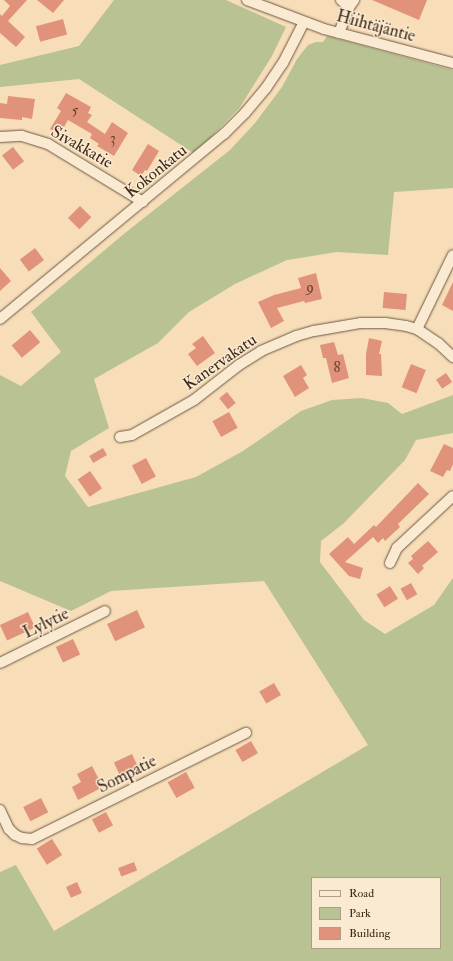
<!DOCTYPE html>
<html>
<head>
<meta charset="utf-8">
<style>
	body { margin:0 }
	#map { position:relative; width:453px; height:961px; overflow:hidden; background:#f7deb9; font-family:"IM FELL Double Pica",serif }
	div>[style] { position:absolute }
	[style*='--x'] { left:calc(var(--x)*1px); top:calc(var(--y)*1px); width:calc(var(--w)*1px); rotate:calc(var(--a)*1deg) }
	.green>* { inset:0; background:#b8c292 }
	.building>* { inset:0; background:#e1927b; transform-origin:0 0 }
	.roads { filter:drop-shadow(0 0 1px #6d5741) drop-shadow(0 0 1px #6d5741) }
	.minor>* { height:10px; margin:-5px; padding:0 5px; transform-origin:5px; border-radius:5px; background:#faead2 }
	span { translate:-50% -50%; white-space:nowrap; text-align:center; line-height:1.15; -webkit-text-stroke:3px #faead2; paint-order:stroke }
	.number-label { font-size:15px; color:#684432 }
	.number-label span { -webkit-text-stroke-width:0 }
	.street-label { font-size:17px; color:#3f2a19 }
	.legend { position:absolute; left:311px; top:877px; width:130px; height:72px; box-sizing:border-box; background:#faead2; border:1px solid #af9d88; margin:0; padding:5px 7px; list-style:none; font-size:12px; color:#3f2a19 }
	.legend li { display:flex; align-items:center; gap:8px; height:20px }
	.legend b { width:20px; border:1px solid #af9d88 }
</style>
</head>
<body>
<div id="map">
	<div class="green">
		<div style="clip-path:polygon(114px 0,226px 0,286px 27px,272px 56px,240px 107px,195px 154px,79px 79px,0 87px,0 65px,79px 46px)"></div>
		<div style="clip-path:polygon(evenodd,327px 36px,453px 70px,453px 188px,394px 192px,388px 255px,337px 252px,287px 260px,235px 284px,189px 312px,158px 343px,94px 379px,109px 428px,71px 451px,65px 476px,88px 507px,196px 477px,243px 451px,301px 411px,332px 400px,362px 398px,388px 403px,402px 414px,453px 395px,453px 433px,416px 440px,405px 460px,344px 523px,321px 541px,320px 562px,364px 620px,385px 634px,434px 605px,453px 578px,453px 961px,0 961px,0 872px,16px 865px,54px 931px,368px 745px,264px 581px,111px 591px,71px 611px,0 581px,0 375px,21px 386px,61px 352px,31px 312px,125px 233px,230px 150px,255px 123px,282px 87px,297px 59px,308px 45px,316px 42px,323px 42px,327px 36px,312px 878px,440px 878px,440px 948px,312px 948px,312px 878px)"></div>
	</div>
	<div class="building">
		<div style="clip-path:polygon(4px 0,27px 0,8px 21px,25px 37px,16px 47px,0 33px,0 14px,2px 16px,10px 6px)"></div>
		<div style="clip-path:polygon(37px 0,64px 0,53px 13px)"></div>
		<div style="clip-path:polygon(372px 0,427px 0,419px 20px)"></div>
		<div style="left:63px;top:19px;width:16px;height:28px;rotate:75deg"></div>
		<div style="clip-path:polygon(66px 93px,91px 107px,88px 113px,92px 115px,87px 122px,105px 134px,112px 122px,128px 133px,114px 156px,97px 146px,99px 144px,90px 138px,92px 134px,68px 120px,60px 134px,50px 129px,61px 111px,57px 108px)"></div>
		<div style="clip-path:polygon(8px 96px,35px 99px,32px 119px,22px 117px,22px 120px,0 118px,0 103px,7px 104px)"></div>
		<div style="clip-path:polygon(148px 144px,159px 151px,147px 171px,145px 170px,141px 176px,132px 170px)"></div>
		<div style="left:13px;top:147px;width:18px;height:14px;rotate:52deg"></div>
		<div style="left:80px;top:206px;width:16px;height:17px;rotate:45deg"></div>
		<div style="left:35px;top:248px;width:15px;height:19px;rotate:53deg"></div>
		<div style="clip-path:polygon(0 268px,11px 281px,0 291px)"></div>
		<div style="clip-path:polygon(316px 273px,322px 299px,305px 303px,304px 301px,277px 308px,284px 321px,271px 328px,258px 302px,274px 295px,301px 288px,298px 278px)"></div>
		<div style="clip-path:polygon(453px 282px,453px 311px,442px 305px)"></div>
		<div style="left:384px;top:292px;width:23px;height:16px;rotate:5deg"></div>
		<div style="left:30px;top:330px;width:16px;height:24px;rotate:50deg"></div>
		<div style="clip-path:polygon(203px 336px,215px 353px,197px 366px,188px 354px,196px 348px,192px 344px)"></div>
		<div style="clip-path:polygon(369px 338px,382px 341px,379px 354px,381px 354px,382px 376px,366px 375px,366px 354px)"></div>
		<div style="clip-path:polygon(334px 342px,338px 355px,343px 354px,349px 378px,332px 383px,326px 358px,323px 358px,320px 345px)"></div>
		<div style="left:411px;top:364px;width:16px;height:25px;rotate:22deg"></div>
		<div style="clip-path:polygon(301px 365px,307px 375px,303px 378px,309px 388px,295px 397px,283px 376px)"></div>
		<div style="left:446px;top:373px;width:11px;height:12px;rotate:56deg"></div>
		<div style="left:227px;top:392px;width:14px;height:10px;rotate:51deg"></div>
		<div style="left:229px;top:412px;width:18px;height:19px;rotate:61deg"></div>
		<div style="clip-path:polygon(444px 444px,453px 448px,453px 464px,450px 471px,447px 470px,443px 477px,430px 471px)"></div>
		<div style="left:103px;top:448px;width:8px;height:16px;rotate:60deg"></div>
		<div style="left:146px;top:458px;width:21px;height:16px;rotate:62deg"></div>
		<div style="left:90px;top:471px;width:21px;height:15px;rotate:55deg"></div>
		<div style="clip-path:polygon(418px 483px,429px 494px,398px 524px,400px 527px,385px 541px,383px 538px,378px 543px,373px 537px,345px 562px,363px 568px,360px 579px,349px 576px,329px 554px,348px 537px,354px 544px,374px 525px,376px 527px)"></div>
		<div style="clip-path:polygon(428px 541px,438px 552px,422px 566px,424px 568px,418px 574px,408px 563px,413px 559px,411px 556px)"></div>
		<div style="left:411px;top:583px;width:13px;height:12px;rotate:61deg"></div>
		<div style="left:390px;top:586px;width:15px;height:16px;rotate:58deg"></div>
		<div style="left:137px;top:610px;width:19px;height:33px;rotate:65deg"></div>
		<div style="left:28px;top:612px;width:17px;height:31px;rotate:65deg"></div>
		<div style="left:73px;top:639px;width:17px;height:19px;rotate:65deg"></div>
		<div style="left:274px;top:683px;width:14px;height:17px;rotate:60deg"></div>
		<div style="left:251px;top:741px;width:14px;height:18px;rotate:60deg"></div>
		<div style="left:132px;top:754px;width:14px;height:20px;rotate:65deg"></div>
		<div style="clip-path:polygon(92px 766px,103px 787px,78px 800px,72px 787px,81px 782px,77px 774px)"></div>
		<div style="left:186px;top:772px;width:18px;height:21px;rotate:61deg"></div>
		<div style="left:41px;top:798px;width:16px;height:20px;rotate:63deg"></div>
		<div style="left:106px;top:812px;width:15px;height:16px;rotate:62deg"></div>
		<div style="left:52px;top:839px;width:19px;height:18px;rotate:58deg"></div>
		<div style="left:134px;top:862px;width:9px;height:17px;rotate:69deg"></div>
		<div style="left:77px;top:882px;width:12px;height:12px;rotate:66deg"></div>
	</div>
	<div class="roads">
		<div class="minor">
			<div style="--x:247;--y:0;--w:82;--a:20.6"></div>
			<div style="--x:324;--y:29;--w:133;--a:14.8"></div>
			<div style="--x:341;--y:0;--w:11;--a:41"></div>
			<div style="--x:339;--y:33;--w:28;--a:-69"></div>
			<div style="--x:349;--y:7;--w:9;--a:-54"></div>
			<div style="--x:0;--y:137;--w:22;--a:-3"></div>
			<div style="--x:22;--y:136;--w:27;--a:17"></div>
			<div style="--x:48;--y:144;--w:111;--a:31.4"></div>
			<div style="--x:0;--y:319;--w:291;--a:-39.6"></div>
			<div style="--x:224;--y:134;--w:30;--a:-45"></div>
			<div style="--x:245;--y:113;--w:33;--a:-50"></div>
			<div style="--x:266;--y:88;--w:30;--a:-56"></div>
			<div style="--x:283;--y:63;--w:46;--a:-62.9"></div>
			<div style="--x:417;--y:329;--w:82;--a:-64.1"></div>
			<div style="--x:120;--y:437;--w:12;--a:-9"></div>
			<div style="--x:132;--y:435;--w:71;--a:-29.4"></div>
			<div style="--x:194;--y:400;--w:57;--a:-37.9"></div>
			<div style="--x:239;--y:365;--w:26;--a:-32"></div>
			<div style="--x:261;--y:351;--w:38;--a:-23"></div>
			<div style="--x:296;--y:336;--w:19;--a:-16"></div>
			<div style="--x:314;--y:331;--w:48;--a:-9.7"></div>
			<div style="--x:361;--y:323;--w:24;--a:0"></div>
			<div style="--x:385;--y:323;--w:21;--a:8"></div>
			<div style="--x:406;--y:326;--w:11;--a:15"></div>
			<div style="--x:417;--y:329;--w:25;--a:34"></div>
			<div style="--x:438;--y:343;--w:21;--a:43"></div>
			<div style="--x:390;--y:563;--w:17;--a:-65"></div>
			<div style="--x:397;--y:548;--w:76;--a:-42.9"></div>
			<div style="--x:0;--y:663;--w:117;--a:-26.3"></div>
			<div style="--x:0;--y:810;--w:21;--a:65"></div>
			<div style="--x:9;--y:829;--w:8;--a:45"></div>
			<div style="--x:15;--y:835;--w:8;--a:23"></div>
			<div style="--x:22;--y:838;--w:10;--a:6"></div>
			<div style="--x:32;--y:839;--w:239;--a:-26.4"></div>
		</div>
	</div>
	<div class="number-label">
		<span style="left:75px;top:111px">5</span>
		<span style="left:113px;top:139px">3</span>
		<span style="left:310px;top:288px">9</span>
		<span style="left:337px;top:368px">8</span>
	</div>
	<div class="street-label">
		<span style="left:376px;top:26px;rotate:15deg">Hiihtäjäntie</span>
		<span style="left:82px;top:147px;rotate:30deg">Sivakkatie</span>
		<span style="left:156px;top:171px;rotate:-39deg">Kokonkatu</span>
		<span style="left:220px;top:362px;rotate:-35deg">Kanervakatu</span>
		<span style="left:46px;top:623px;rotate:-26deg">Lylytie</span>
		<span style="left:127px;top:774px;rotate:-27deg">Sompatie</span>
	</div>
	<ul class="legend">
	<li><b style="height:5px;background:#faead2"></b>Road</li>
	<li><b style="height:11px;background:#b8c292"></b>Park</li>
	<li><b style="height:11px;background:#e1927b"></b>Building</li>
	</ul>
</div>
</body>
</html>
